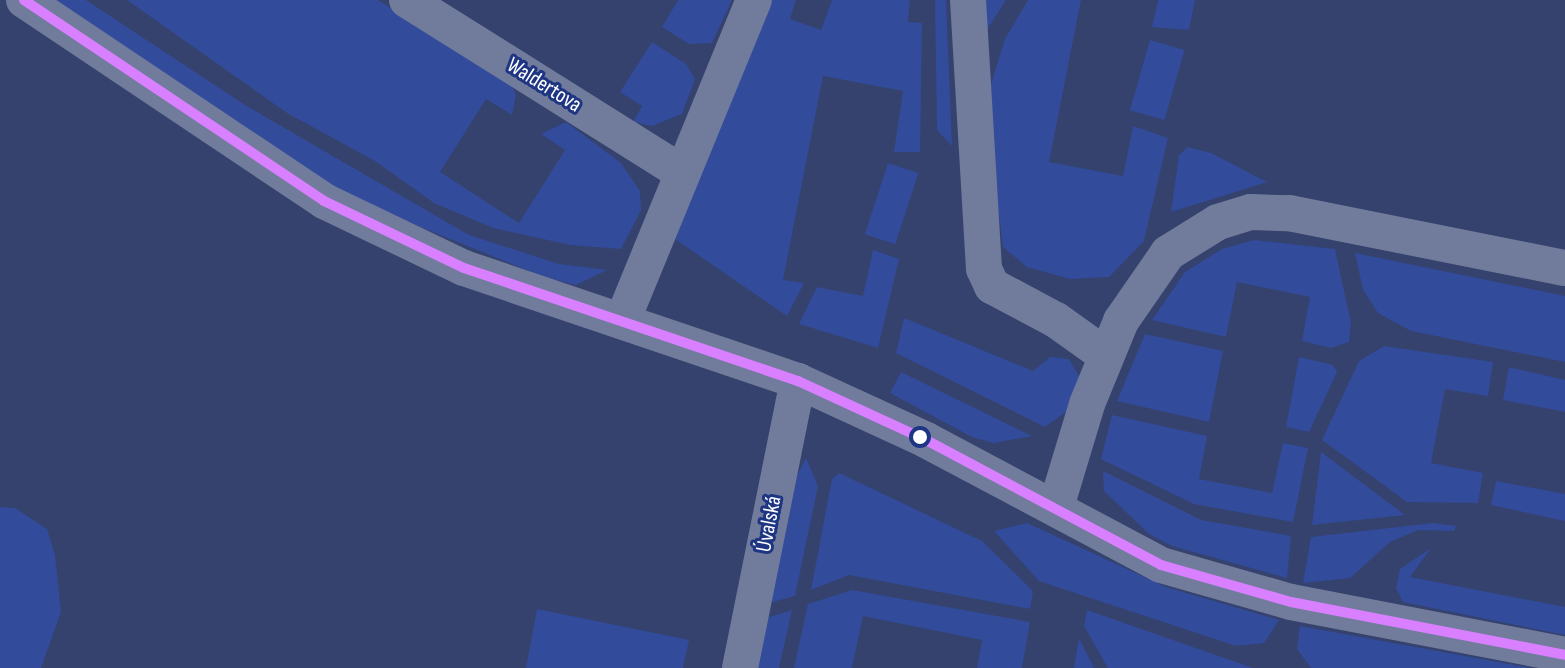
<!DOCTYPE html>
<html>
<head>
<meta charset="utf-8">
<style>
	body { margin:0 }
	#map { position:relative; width:1565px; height:668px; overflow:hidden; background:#35426d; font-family:"Sofia Sans Condensed",sans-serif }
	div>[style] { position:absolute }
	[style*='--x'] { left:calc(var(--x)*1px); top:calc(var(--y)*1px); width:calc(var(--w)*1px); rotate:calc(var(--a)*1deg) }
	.green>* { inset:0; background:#324b9b; transform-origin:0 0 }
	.street>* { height:36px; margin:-18px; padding:0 18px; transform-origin:18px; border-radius:18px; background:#717b9b }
	.bus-1>* { height:10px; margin:-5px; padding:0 5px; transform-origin:5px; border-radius:5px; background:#d880ff }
	.dots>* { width:22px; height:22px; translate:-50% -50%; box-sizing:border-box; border:4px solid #1e3584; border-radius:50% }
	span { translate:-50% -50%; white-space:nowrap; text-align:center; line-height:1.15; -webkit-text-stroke:6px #1e3584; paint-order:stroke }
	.street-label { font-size:22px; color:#fff }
</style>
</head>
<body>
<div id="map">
	<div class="green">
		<div style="clip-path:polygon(47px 0,86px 0,245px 105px,469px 235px,559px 264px,607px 270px,576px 285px,544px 277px,376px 209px,287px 160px)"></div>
		<div style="clip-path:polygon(127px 0,378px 0,510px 82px,516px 95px,512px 115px,486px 99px,440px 172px,519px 223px,565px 150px,541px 134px,566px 122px,621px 163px,640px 191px,641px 210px,621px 249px,570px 245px,493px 228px,434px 203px,375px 161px,287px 113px)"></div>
		<div style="clip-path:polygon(678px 0,732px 0,712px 43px,689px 44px,662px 27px)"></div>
		<div style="clip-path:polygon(771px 0,796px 0,790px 19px,821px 30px,832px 0,910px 0,908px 22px,922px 23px,920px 152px,894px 152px,903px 91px,823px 76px,783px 280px,804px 283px,787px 316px,675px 239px)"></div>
		<div style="clip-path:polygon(935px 0,946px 0,952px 146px,937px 130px)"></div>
		<div style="clip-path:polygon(983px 0,1006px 0,982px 38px)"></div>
		<div style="clip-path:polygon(1028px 0,1081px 0,1049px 162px,1123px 176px,1133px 126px,1168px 138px,1144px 241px,1109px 277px,1070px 279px,1027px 267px,1003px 247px,985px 104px,1005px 39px)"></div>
		<div style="clip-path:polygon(1158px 0,1195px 0,1189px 30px,1152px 27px)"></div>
		<div style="left:1150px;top:40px;width:36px;height:73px;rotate:16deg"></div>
		<div style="clip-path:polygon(652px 42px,686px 64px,695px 79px,682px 114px,652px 126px,633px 122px,642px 106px,620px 92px)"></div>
		<div style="clip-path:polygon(1188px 147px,1211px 153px,1267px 182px,1171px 212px,1179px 155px)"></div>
		<div style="left:888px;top:163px;width:32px;height:75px;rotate:18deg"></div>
		<div style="clip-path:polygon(1254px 240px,1335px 249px,1351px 323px,1349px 342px,1331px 348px,1302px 341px,1310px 297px,1237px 282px,1226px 337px,1152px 320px,1185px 272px,1222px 249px)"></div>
		<div style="clip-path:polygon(873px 250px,899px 259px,878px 348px,799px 324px,817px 287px,863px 296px)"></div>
		<div style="clip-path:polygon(1355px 253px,1565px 296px,1565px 362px,1411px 331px,1378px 313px,1363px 290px)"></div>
		<div style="clip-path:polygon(904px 318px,1033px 371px,1050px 357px,1069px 359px,1080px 378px,1070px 409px,1045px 427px,896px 353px)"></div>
		<div style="clip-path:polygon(1145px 334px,1223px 351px,1209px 422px,1117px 401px)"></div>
		<div style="clip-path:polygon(1384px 346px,1493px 362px,1488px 396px,1445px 389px,1431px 463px,1483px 473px,1478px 503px,1407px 502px,1322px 440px,1359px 361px)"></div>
		<div style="clip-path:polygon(1299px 357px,1333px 365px,1337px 372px,1309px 432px,1286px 427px)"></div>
		<div style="clip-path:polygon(1509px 367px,1565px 380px,1565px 412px,1503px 400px)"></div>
		<div style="clip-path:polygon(901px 372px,1032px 436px,994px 443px,972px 437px,890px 393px)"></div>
		<div style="clip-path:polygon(1112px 415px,1207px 436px,1199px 479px,1272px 493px,1283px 443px,1308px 448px,1293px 522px,1194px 504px,1101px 459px)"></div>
		<div style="clip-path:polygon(1321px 452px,1405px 515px,1312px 525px)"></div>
		<div style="clip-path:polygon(806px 458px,818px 486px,795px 596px,769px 603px,794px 481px)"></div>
		<div style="clip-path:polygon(1103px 471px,1201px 520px,1291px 536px,1287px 578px,1172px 546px,1149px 534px,1104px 491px)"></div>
		<div style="clip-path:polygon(839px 473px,982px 541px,1033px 591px,1030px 609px,849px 575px,811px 590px,832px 479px)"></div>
		<div style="clip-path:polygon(1496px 481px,1565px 494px,1565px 521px,1491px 505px)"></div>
		<div style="clip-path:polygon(0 507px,15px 508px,47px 529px,55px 555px,61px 612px,41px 668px,0 668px)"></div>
		<div style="clip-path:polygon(1027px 523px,1166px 587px,1279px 620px,1264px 643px,1236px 646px,1039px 581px,994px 531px)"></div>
		<div style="clip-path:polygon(1433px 523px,1456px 526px,1454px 531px,1418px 530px,1390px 542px,1350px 578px,1303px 583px,1311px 537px)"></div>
		<div style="clip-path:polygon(1431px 548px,1410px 577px,1565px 607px,1565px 635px,1403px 602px,1396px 588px,1400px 569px)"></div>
		<div style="clip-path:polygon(852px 590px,1030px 622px,1022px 668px,977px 668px,982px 640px,863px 616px,852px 668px,794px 668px,808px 604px)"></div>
		<div style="clip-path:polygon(537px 609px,689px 640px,683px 668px,526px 668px)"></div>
		<div style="clip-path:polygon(792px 610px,779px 668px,754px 668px,763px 619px)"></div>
		<div style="clip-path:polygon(1087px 610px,1253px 668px,1108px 668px,1084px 626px)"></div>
		<div style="clip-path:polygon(1300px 626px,1514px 665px,1531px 668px,1311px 668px,1297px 649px)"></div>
		<div style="clip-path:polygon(1079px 638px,1094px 668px,1074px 668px)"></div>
	</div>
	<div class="street">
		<div style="--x:24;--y:0;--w:361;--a:33.8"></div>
		<div style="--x:324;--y:201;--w:155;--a:25.6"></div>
		<div style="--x:464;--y:268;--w:353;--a:18.7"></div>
		<div style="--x:798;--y:381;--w:141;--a:24.7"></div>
		<div style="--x:926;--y:440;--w:266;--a:28"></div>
		<div style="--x:1161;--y:565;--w:135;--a:15.9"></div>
		<div style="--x:1291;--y:602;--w:279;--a:10.9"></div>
		<div style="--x:407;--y:0;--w:324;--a:32.1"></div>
		<div style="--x:968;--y:0;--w:269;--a:86.6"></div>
		<div style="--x:984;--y:269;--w:19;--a:65"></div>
		<div style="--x:992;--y:286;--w:72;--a:28"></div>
		<div style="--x:1056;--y:320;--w:60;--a:35.5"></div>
		<div style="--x:623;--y:319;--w:345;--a:-67.7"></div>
		<div style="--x:1056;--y:507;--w:108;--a:-73.2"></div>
		<div style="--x:1087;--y:404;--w:90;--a:-67.7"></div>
		<div style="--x:1121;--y:321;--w:83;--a:-55.3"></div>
		<div style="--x:1168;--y:253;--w:59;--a:-31.8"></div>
		<div style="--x:1218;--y:222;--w:34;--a:-17"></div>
		<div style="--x:1251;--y:212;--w:38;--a:2"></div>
		<div style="--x:1289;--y:213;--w:281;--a:11.3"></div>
		<div style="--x:740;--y:668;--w:293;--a:-78.6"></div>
	</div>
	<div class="bus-1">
		<div style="--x:24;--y:0;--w:361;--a:33.8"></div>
		<div style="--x:324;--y:201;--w:155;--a:25.6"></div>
		<div style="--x:464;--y:268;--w:353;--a:18.7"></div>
		<div style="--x:798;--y:381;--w:141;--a:24.7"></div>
		<div style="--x:926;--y:440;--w:266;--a:28"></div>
		<div style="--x:1161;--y:565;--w:135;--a:15.9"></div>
		<div style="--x:1291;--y:602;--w:279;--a:10.9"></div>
	</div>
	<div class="dots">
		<div style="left:920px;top:437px;background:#fff"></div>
	</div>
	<div class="street-label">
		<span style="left:544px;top:85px;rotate:32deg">Waldertova</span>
		<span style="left:769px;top:524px;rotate:-79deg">Úvalská</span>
	</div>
</div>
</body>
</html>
